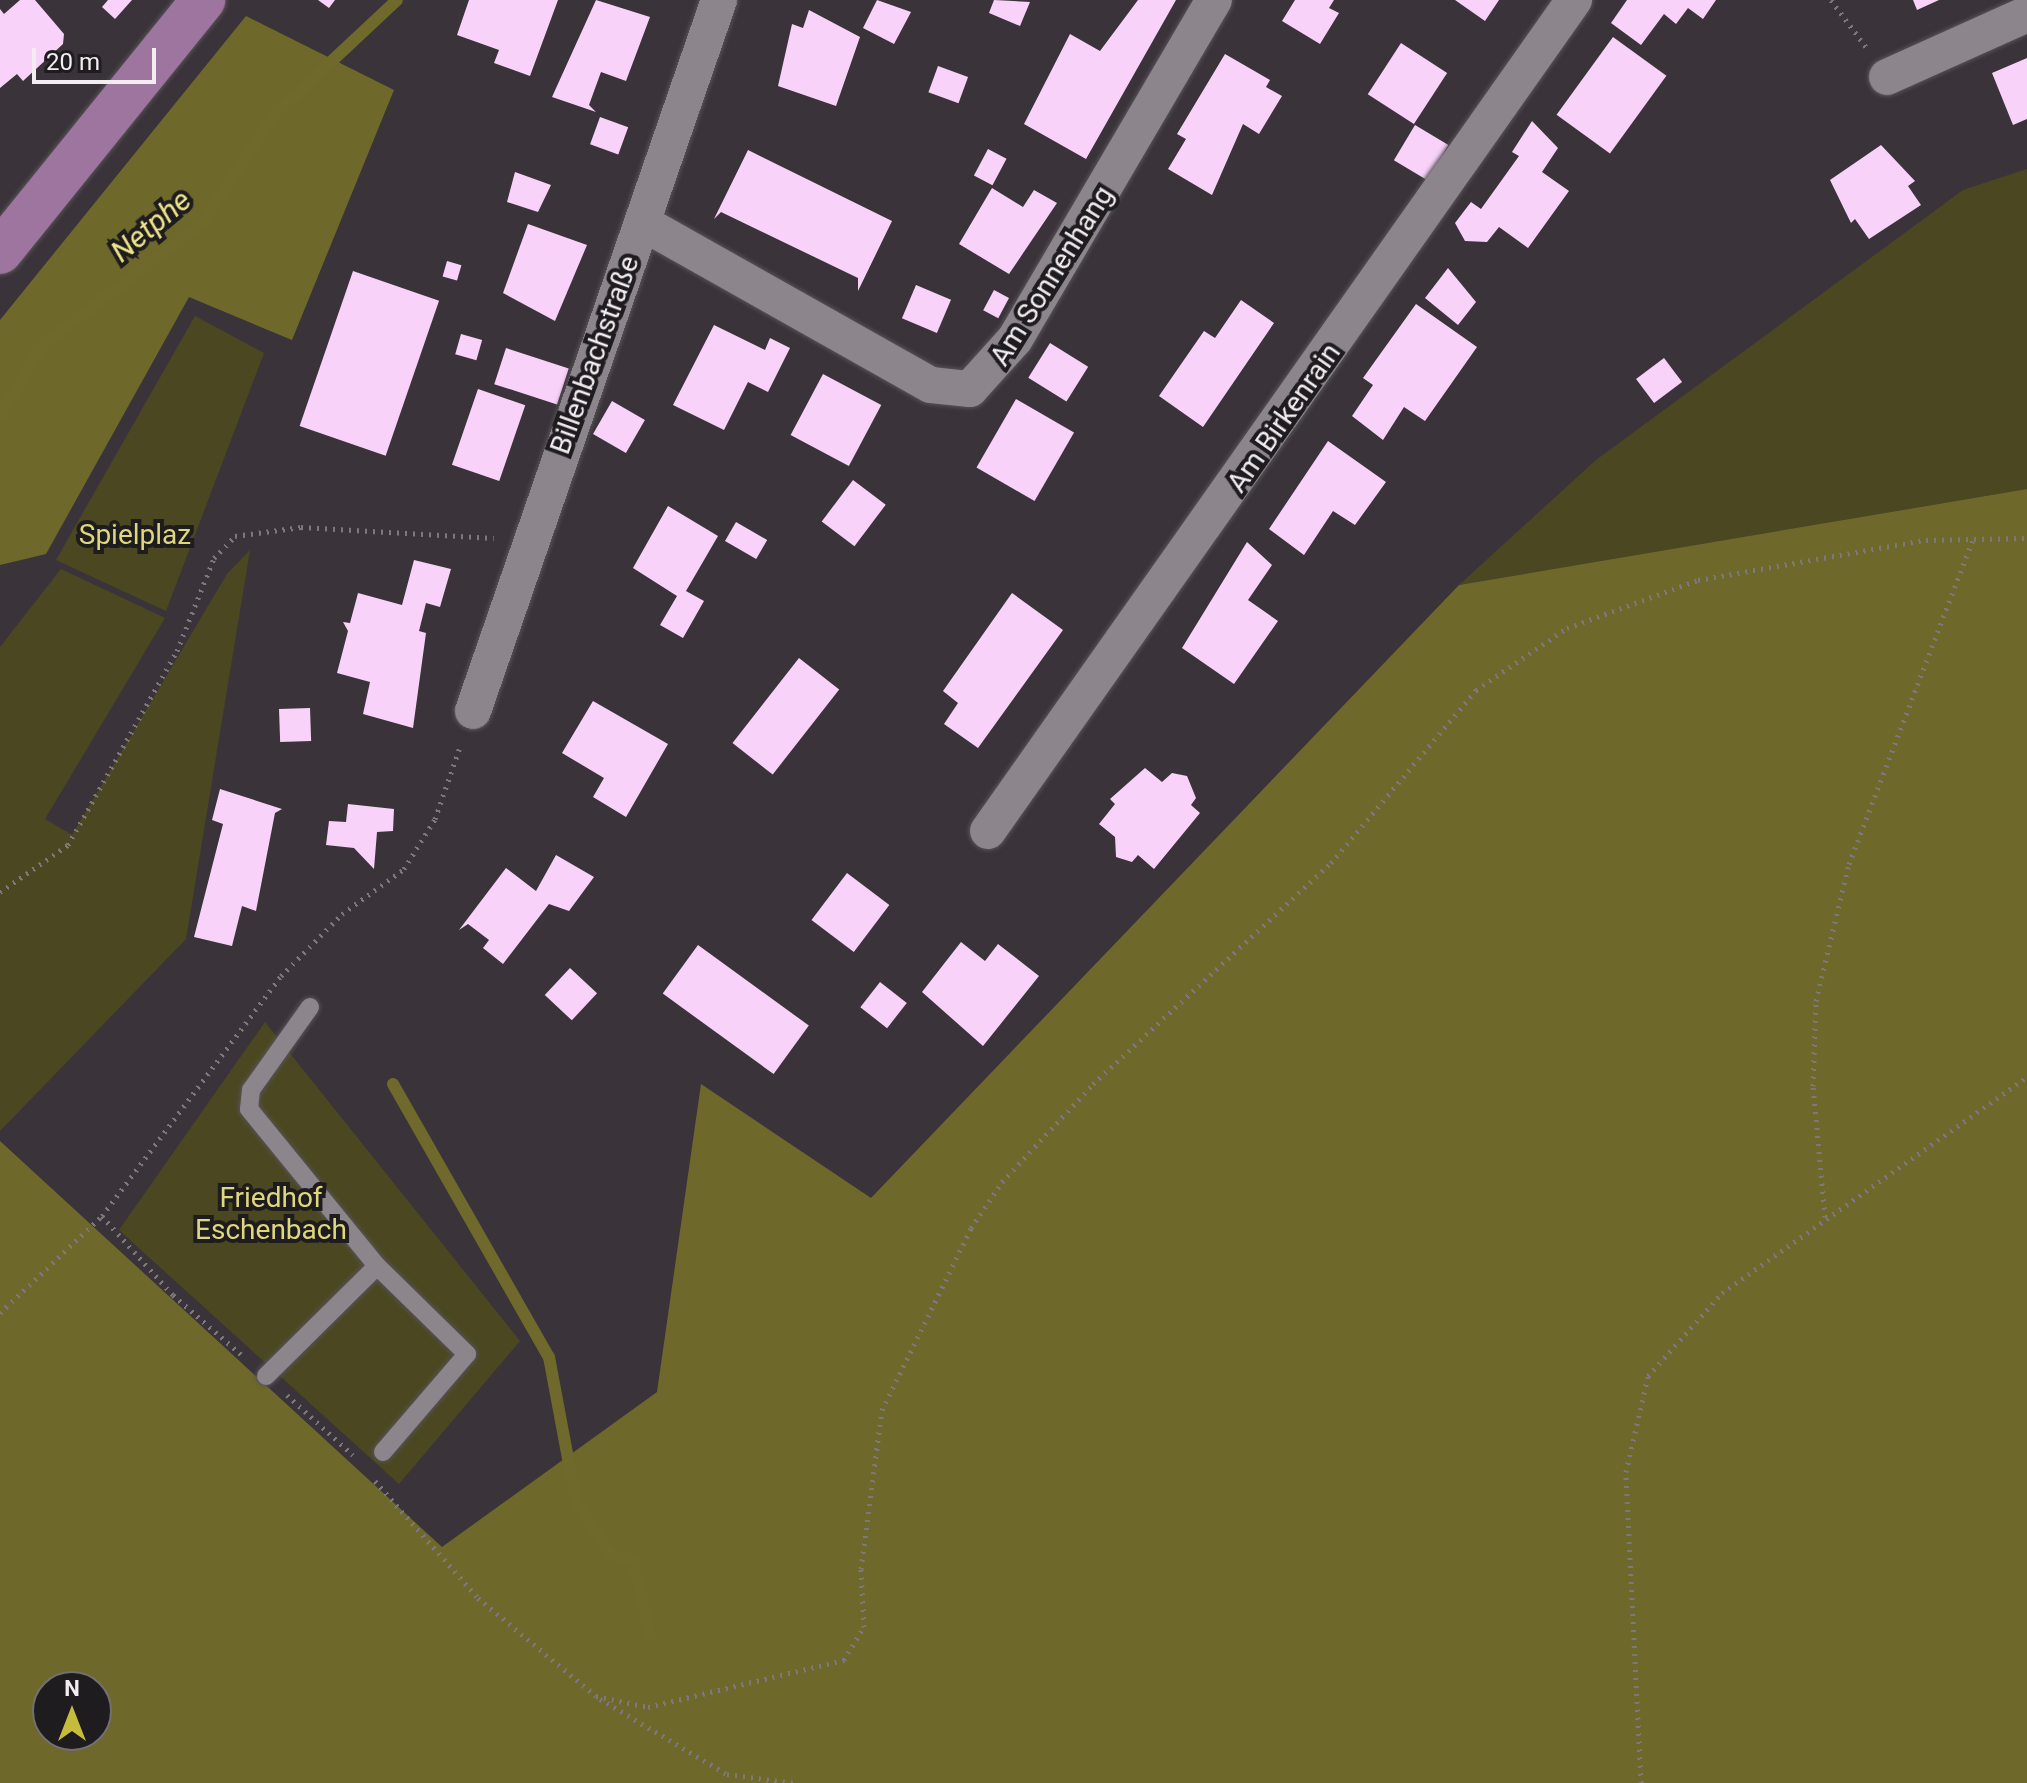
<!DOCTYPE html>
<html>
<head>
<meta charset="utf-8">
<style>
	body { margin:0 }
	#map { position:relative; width:2027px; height:1783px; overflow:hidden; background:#3a343a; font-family:Roboto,sans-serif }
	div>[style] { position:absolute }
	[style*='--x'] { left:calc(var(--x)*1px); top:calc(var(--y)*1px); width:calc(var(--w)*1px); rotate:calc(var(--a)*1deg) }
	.green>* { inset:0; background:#4b4821 }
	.forest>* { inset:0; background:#6e692a }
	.stream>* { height:12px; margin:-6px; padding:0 6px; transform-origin:6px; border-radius:6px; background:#6f6a2b }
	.building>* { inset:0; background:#f9d2fa; transform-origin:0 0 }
	.path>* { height:5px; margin-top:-2.5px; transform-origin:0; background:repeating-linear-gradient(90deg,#7e787d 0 2px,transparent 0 8px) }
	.roads { filter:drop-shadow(0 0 2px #575257) drop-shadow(0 0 2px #575257) }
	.lane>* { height:18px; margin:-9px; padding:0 9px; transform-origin:9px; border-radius:9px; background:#8c858c }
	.street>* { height:36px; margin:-18px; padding:0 18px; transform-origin:18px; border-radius:18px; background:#8c858c }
	.primary>* { height:44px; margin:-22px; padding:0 22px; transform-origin:22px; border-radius:22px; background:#9d759f }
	span { translate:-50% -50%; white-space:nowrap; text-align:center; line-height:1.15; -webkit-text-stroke:8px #1f1c1f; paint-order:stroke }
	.street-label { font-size:28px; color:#f2edf1 }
	.park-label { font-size:28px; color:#dfd77b }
	.water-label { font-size:30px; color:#ede589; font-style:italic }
	.north { position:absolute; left:32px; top:1671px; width:80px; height:80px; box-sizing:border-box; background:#1f1c1f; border:2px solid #737073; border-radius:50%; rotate:0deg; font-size:22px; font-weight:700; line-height:32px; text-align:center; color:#f2edf1 }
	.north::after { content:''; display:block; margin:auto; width:28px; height:36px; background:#c6bc3c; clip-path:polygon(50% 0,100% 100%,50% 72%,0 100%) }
	.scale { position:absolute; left:32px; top:48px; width:124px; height:36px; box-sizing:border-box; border:4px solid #f2edf1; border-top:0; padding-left:10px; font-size:24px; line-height:28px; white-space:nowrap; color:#f2edf1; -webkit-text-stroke:6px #1f1c1f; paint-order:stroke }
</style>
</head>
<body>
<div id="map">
	<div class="green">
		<div style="clip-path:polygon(2027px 169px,2027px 489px,1459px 585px,1596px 460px,1963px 190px)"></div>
		<div style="clip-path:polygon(195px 316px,264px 353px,166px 611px,56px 560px)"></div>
		<div style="clip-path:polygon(250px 550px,186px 939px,0 1131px,0 647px,61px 569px,165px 618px,45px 819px,72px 835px,227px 574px)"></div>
		<div style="clip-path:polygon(265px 1022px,520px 1341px,399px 1484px,119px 1230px)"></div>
	</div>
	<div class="forest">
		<div style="clip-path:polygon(246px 16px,394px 90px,292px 340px,189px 297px,46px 554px,0 565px,0 320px)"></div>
		<div style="clip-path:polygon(evenodd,2027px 489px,2027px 1783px,0 1783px,0 1141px,442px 1547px,657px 1392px,701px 1084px,871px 1198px,1459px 585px,2027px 489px,48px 1687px,96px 1687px,96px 1735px,48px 1735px,48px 1687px)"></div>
	</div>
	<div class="stream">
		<div style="--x:0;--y:415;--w:82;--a:-59"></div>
		<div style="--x:42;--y:345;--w:203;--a:-37.2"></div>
		<div style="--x:204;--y:222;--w:125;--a:-57.1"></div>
		<div style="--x:272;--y:117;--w:171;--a:-43.1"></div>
		<div style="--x:393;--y:1084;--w:314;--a:60.3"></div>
		<div style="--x:549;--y:1357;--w:147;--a:79.4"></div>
		<div style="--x:576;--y:1501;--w:63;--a:57.3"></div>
		<div style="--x:610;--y:1554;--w:24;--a:17"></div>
		<div style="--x:633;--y:1561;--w:75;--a:76.9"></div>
	</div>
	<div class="building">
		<div style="clip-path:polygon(20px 0,35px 0,64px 34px,63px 44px,23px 81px,17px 74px,0 88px,0 9px,4px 14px)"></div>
		<div style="clip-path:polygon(108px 0,132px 0,115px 19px,102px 7px)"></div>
		<div style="clip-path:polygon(318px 0,335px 0,329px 8px)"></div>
		<div style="clip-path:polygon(469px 0,558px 0,530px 76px,494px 63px,499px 50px,457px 35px)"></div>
		<div style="clip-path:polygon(596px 0,650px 17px,626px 81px,601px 72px,589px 105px,596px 112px,552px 97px)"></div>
		<div style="clip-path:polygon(877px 0,911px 12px,894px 44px,863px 28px)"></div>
		<div style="clip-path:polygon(994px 0,1030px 2px,1020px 26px,989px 13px)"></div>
		<div style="clip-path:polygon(1138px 0,1176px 0,1086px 159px,1024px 124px,1070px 34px,1100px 51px)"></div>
		<div style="clip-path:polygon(1295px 0,1334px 0,1329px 8px,1339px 13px,1320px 44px,1282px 21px)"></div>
		<div style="clip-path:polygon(1455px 0,1499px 0,1485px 21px)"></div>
		<div style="clip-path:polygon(1627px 0,1716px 0,1703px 19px,1688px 8px,1676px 24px,1664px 14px,1641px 45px,1611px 23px)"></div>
		<div style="clip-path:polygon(1913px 0,1939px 0,1917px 10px)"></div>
		<div style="clip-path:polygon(809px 10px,860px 37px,836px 106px,778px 86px,792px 24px,803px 28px)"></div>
		<div style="left:1613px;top:37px;width:66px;height:96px;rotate:36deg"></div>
		<div style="left:1401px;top:43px;width:55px;height:61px;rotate:33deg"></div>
		<div style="clip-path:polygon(1225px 54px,1270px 80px,1266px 87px,1282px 96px,1259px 134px,1243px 124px,1212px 195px,1168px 169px,1186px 139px,1177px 134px)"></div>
		<div style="clip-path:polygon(2027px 58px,2027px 119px,2013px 125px,1992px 73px)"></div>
		<div style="left:938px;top:66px;width:32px;height:28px;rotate:20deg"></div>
		<div style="left:600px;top:117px;width:30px;height:29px;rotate:20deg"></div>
		<div style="clip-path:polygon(1532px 121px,1558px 148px,1542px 172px,1569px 191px,1528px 248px,1499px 227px,1487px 242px,1465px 241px,1455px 223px,1471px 202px,1481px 209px,1519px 156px,1512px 152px)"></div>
		<div style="left:1415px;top:125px;width:39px;height:41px;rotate:31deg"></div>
		<div style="clip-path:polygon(1881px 145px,1915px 181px,1908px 186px,1921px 205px,1869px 239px,1855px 219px,1851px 223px,1830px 180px)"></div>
		<div style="left:988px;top:149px;width:21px;height:30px;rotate:28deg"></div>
		<div style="clip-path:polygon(748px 150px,892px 221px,858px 291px,858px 278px,721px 212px,714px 219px)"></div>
		<div style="clip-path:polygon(515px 172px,551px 185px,538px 212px,507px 202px)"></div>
		<div style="clip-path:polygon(992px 188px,1023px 207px,1034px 190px,1057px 203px,1009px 274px,959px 244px)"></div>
		<div style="clip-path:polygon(528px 224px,587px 245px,555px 321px,503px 293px)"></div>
		<div style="left:447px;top:261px;width:15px;height:16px;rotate:16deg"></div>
		<div style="clip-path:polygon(1448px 268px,1476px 302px,1458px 325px,1425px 298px)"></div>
		<div style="left:353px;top:271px;width:91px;height:164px;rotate:19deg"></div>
		<div style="left:916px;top:285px;width:38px;height:36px;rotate:23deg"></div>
		<div style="left:994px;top:290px;width:17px;height:23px;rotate:28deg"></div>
		<div style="clip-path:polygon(1241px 300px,1274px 323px,1203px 427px,1159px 396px,1204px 331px,1215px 338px)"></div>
		<div style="clip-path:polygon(1416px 304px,1477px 347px,1425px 421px,1404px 407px,1383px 440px,1352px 416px,1373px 385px,1363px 378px)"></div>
		<div style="clip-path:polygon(714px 325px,765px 350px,770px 338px,790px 348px,768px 392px,748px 382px,724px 430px,673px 405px)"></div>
		<div style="left:461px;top:334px;width:22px;height:21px;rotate:16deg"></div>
		<div style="left:1050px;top:343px;width:45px;height:41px;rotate:32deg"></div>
		<div style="left:506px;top:348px;width:66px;height:38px;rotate:18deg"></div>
		<div style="left:1664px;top:358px;width:30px;height:35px;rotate:53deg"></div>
		<div style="left:823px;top:374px;width:66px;height:69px;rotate:28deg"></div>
		<div style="left:478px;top:389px;width:50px;height:80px;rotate:19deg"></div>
		<div style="left:1016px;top:399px;width:67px;height:79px;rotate:30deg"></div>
		<div style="left:612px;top:401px;width:38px;height:38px;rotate:30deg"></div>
		<div style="clip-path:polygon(1328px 441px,1386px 482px,1355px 525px,1333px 511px,1304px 555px,1269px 529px)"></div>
		<div style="left:853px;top:480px;width:41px;height:52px;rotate:37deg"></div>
		<div style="clip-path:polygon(668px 506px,718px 536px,686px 591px,704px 601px,683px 638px,660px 625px,677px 596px,633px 568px)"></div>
		<div style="left:736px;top:522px;width:36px;height:22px;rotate:30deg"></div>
		<div style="clip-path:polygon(1247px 542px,1272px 565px,1248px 600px,1278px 621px,1234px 684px,1182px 648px)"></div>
		<div style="clip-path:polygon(414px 560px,451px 569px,440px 607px,426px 603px,419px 631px,426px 633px,413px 728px,363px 714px,370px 682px,337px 673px,348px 631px,343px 622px,350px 623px,358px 593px,402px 605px)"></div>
		<div style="clip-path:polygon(1012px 593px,1063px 630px,978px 748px,944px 724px,958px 703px,943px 691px)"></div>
		<div style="left:799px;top:658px;width:51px;height:108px;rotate:38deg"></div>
		<div style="clip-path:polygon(593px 701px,668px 744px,626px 817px,593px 797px,604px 778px,562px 753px)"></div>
		<div style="left:310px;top:708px;width:33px;height:31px;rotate:88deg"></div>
		<div style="clip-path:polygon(1145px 768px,1162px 782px,1172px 773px,1187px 776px,1196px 798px,1191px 805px,1200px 813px,1154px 869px,1138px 855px,1132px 862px,1116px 857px,1115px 837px,1099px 824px,1115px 804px,1110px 799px)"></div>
		<div style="clip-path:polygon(220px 789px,282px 809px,275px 813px,256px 911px,242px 906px,232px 946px,194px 937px,223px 824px,212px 820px)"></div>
		<div style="clip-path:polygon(348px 804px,394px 809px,393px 831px,377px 832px,374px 869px,354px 848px,326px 845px,329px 821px,346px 822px)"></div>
		<div style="clip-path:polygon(556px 855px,594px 877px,569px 911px,549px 904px,503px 964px,483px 948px,489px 940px,468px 924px,459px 930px,506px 868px,536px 891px)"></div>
		<div style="left:847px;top:873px;width:53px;height:59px;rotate:37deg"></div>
		<div style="clip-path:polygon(961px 942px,985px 961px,998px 944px,1039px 976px,983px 1046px,922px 992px)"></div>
		<div style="left:698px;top:945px;width:137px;height:60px;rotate:36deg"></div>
		<div style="left:570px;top:968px;width:37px;height:37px;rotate:43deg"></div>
		<div style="left:880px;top:982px;width:34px;height:32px;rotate:38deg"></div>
	</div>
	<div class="path">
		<div style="--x:1831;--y:0;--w:59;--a:53.3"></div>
		<div style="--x:0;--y:892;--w:83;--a:-34.7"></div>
		<div style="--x:68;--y:845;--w:223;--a:-60.7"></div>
		<div style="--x:177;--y:651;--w:100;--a:-68.3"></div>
		<div style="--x:214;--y:558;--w:30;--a:-46"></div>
		<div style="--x:235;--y:536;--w:67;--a:-7.8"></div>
		<div style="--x:301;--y:527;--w:193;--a:3.3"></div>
		<div style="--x:102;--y:1216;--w:106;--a:48.1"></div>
		<div style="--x:173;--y:1295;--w:93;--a:41.1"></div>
		<div style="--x:1825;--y:1217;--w:132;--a:-95.2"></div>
		<div style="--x:1813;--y:1086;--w:85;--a:-88"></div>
		<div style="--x:1816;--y:1001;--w:141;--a:-76.5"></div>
		<div style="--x:1849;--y:864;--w:348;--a:-69.1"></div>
		<div style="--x:0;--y:1313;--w:141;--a:-43.6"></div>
		<div style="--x:102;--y:1216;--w:299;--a:-53.3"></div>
		<div style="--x:281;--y:976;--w:87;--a:-45.5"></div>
		<div style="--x:342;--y:914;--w:77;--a:-36"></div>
		<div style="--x:404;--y:869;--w:59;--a:-58.2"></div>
		<div style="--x:435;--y:819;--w:76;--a:-70.9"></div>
		<div style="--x:287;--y:1395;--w:89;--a:42.3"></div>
		<div style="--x:375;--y:1481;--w:156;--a:48.6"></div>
		<div style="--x:478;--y:1598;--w:153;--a:39.7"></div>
		<div style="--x:596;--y:1696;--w:53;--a:11.9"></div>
		<div style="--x:648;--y:1707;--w:202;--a:-13.5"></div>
		<div style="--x:844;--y:1660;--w:39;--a:-59"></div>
		<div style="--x:864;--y:1627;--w:58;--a:-93"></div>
		<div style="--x:861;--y:1569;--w:160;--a:-82.5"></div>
		<div style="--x:882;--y:1410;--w:203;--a:-63.9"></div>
		<div style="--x:971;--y:1228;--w:55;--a:-56"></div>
		<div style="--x:1002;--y:1182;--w:134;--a:-47.1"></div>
		<div style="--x:1093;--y:1084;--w:325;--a:-42.9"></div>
		<div style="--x:1331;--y:863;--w:226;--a:-50"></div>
		<div style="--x:1476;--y:690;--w:110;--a:-34.3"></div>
		<div style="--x:1567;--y:628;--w:140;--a:-20.1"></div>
		<div style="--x:1698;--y:580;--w:231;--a:-10"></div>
		<div style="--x:1926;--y:540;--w:101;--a:-1.1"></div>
		<div style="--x:600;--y:1699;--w:147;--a:30.6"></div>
		<div style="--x:727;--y:1774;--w:67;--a:7.8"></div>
		<div style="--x:1641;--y:1783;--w:311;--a:-92.8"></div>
		<div style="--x:1626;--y:1472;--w:98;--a:-77.1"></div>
		<div style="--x:1648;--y:1376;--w:111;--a:-48.3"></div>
		<div style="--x:1722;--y:1293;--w:374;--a:-35.3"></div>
	</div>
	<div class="roads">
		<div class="lane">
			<div style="--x:310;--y:1007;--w:102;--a:125.4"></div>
			<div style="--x:251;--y:1090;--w:19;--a:96"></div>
			<div style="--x:249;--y:1109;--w:203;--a:50.8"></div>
			<div style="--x:377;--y:1266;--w:126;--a:44.4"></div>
			<div style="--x:467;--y:1354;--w:129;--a:130.6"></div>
			<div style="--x:266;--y:1376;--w:156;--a:-44.7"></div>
		</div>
		<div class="street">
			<div style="--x:1887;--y:77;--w:154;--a:-24.2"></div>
			<div style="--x:643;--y:223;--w:330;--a:29.4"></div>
			<div style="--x:931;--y:385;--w:39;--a:6"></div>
			<div style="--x:970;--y:389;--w:67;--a:-48"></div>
			<div style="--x:1015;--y:339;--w:393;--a:-59.6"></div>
			<div style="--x:473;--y:711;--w:752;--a:-70.91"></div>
			<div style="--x:988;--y:831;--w:1017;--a:-54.81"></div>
		</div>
		<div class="primary">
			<div style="--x:0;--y:252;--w:324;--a:-51.1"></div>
		</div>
	</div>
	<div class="street-label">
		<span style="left:1052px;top:276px;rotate:-58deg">Am Sonnenhang</span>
		<span style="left:595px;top:355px;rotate:-70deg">Billenbachstraße</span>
		<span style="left:1284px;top:418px;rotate:-55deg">Am Birkenrain</span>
	</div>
	<div class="park-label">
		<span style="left:135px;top:535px">Spielplaz</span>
		<span style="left:271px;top:1214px">Friedhof<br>Eschenbach</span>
	</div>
	<div class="water-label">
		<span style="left:151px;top:226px;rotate:-40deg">Netphe</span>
	</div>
	<div class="north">N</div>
	<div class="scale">20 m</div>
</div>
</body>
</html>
